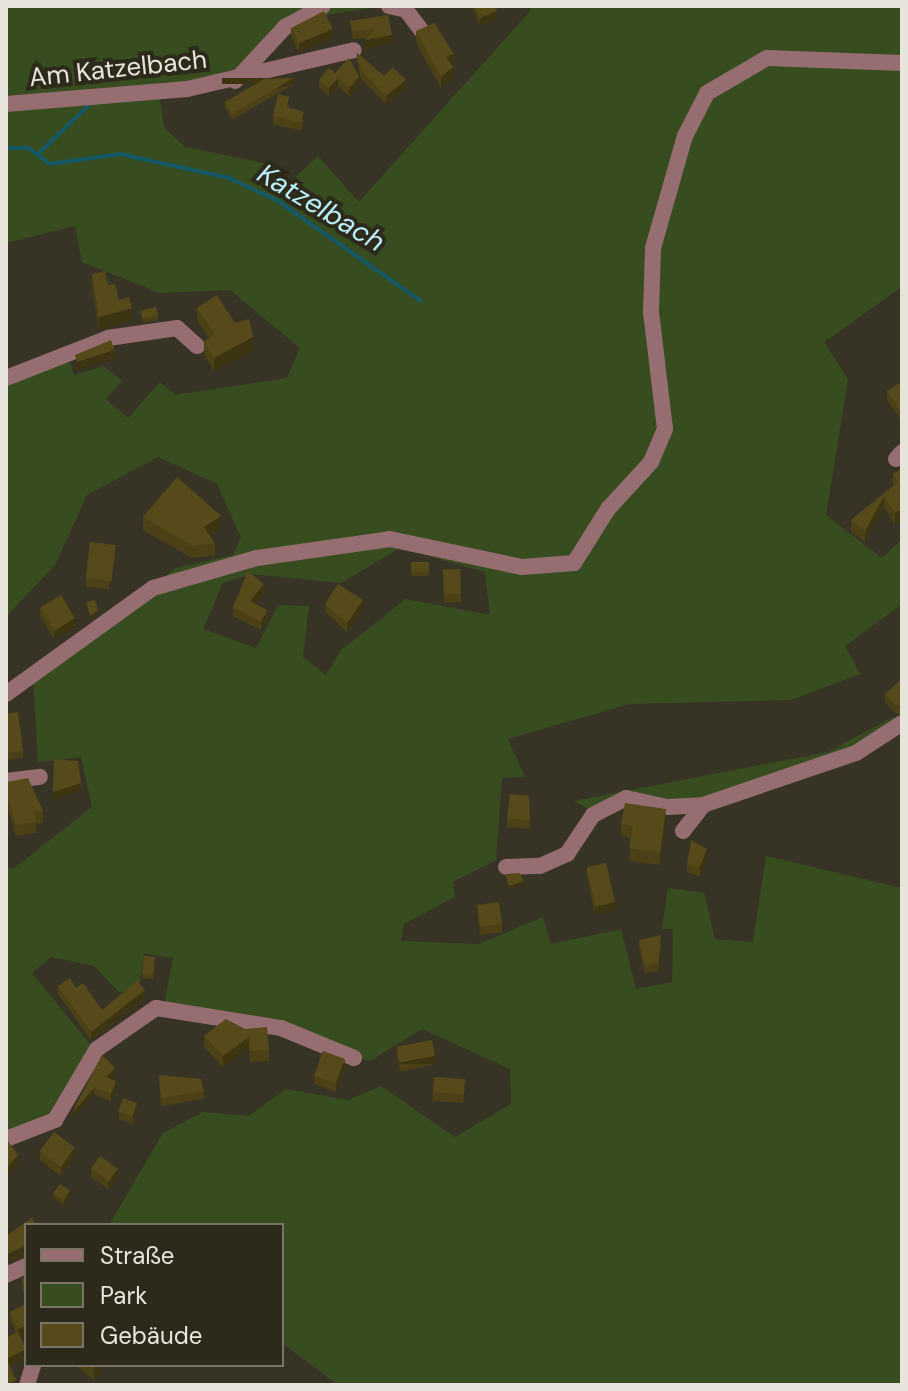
<!DOCTYPE html>
<html>
<head>
<meta charset="utf-8">
<style>
	body { margin:0 }
	#map { position:relative; width:908px; height:1391px; overflow:hidden; background:#383425; font-family:"DM Sans",sans-serif }
	div>[style] { position:absolute }
	[style*='--x'] { left:calc(var(--x)*1px); top:calc(var(--y)*1px); width:calc(var(--w)*1px); rotate:calc(var(--a)*1deg) }
	.green>* { inset:0; background:#374d1f }
	.stream>* { height:4px; margin:-2px; padding:0 2px; transform-origin:2px; border-radius:2px; background:#145965 }
	.minor>* { height:16px; margin:-8px; padding:0 8px; transform-origin:8px; border-radius:8px; background:#966e72 }
	.wall>* { inset:0; background:#4b4016; transform-origin:0 0 }
	.shaded-wall>* { inset:0; background:#3d3412; transform-origin:0 0 }
	.building>* { inset:0; background:#574a1a; transform-origin:0 0 }
	span { translate:-50% -50%; white-space:nowrap; text-align:center; line-height:1.15; -webkit-text-stroke:8px #2e2a1b; paint-order:stroke }
	.street-label { font-size:26px; color:#e7e5db }
	.water-label { font-size:28px; color:#b8effa; font-style:italic }
	.frame { position:absolute; inset:0; border:8px solid #e7e5db; pointer-events:none }
	.legend { position:absolute; left:24px; top:1223px; width:260px; height:144px; box-sizing:border-box; background:#2e2a1b; border:2px solid #787568; margin:0; padding:10px 14px; list-style:none; font-size:24px; color:#e7e5db }
	.legend li { display:flex; align-items:center; gap:16px; height:40px }
	.legend b { width:40px; border:2px solid #787568 }
</style>
</head>
<body>
<div id="map">
	<div class="green">
		<div style="clip-path:polygon(evenodd,6px 6px,381px 6px,279px 23px,213px 91px,160px 99px,164px 127px,185px 147px,263px 163px,287px 185px,318px 156px,359px 202px,531px 10px,527px 6px,902px 6px,902px 287px,824px 342px,848px 379px,826px 515px,882px 558px,902px 539px,902px 604px,845px 646px,860px 674px,791px 700px,629px 704px,508px 739px,525px 777px,502px 778px,496px 860px,453px 882px,455px 897px,404px 924px,401px 941px,479px 944px,543px 917px,551px 944px,621px 929px,636px 989px,672px 982px,673px 929px,662px 929px,668px 888px,704px 893px,715px 939px,753px 942px,766px 856px,902px 888px,902px 1385px,338px 1385px,282px 1343px,282px 1225px,109px 1225px,163px 1133px,203px 1112px,249px 1116px,286px 1089px,348px 1100px,381px 1086px,455px 1137px,511px 1104px,510px 1069px,422px 1029px,370px 1061px,164px 1004px,173px 958px,144px 953px,140px 983px,120px 993px,94px 966px,51px 957px,32px 973px,93px 1048px,51px 1115px,6px 1135px,6px 865px,13px 869px,92px 807px,81px 757px,38px 762px,33px 678px,176px 568px,233px 555px,241px 538px,217px 484px,158px 457px,87px 495px,55px 565px,6px 617px,6px 384px,68px 357px,74px 375px,104px 366px,122px 381px,106px 399px,128px 418px,160px 382px,175px 395px,287px 378px,300px 348px,230px 290px,160px 293px,82px 262px,75px 226px,6px 243px,6px 6px,400px 548px,485px 572px,490px 615px,406px 599px,341px 650px,326px 675px,303px 657px,309px 606px,278px 605px,256px 648px,203px 629px,223px 583px,251px 574px,341px 583px,400px 548px)"></div>
		<div style="clip-path:polygon(893px 717px,898px 723px,873px 741px,700px 800px,592px 811px,574px 801px,828px 752px)"></div>
	</div>
	<div class="stream">
		<div style="--x:6;--y:148;--w:22;--a:0"></div>
		<div style="--x:28;--y:148;--w:27;--a:36"></div>
		<div style="--x:50;--y:164;--w:71;--a:-8.1"></div>
		<div style="--x:120;--y:154;--w:112;--a:12.4"></div>
		<div style="--x:229;--y:178;--w:54;--a:25.1"></div>
		<div style="--x:278;--y:201;--w:174;--a:35"></div>
		<div style="--x:38;--y:154;--w:72;--a:-43.9"></div>
	</div>
	<div class="minor">
		<div style="--x:389;--y:6;--w:17;--a:13"></div>
		<div style="--x:406;--y:10;--w:26;--a:53"></div>
		<div style="--x:235;--y:81;--w:74;--a:-47.2"></div>
		<div style="--x:285;--y:27;--w:43;--a:-28.9"></div>
		<div style="--x:6;--y:104;--w:182;--a:-4.7"></div>
		<div style="--x:187;--y:89;--w:171;--a:-13.1"></div>
		<div style="--x:6;--y:378;--w:110;--a:-21.4"></div>
		<div style="--x:108;--y:338;--w:70;--a:-8.2"></div>
		<div style="--x:177;--y:328;--w:27;--a:42"></div>
		<div style="--x:896;--y:459;--w:9;--a:-49"></div>
		<div style="--x:6;--y:694;--w:181;--a:-35.8"></div>
		<div style="--x:153;--y:588;--w:108;--a:-16.1"></div>
		<div style="--x:257;--y:558;--w:134;--a:-8.1"></div>
		<div style="--x:390;--y:539;--w:135;--a:12"></div>
		<div style="--x:522;--y:567;--w:52;--a:-4.4"></div>
		<div style="--x:574;--y:563;--w:64;--a:-57.8"></div>
		<div style="--x:608;--y:509;--w:64;--a:-47.5"></div>
		<div style="--x:651;--y:462;--w:36;--a:-67"></div>
		<div style="--x:665;--y:429;--w:118;--a:-96.8"></div>
		<div style="--x:651;--y:312;--w:64;--a:-88.2"></div>
		<div style="--x:653;--y:248;--w:116;--a:-74.1"></div>
		<div style="--x:685;--y:136;--w:48;--a:-62.9"></div>
		<div style="--x:707;--y:93;--w:69;--a:-30.3"></div>
		<div style="--x:767;--y:58;--w:135;--a:2.1"></div>
		<div style="--x:6;--y:781;--w:34;--a:-7"></div>
		<div style="--x:683;--y:831;--w:33;--a:-52"></div>
		<div style="--x:506;--y:867;--w:34;--a:-2"></div>
		<div style="--x:540;--y:866;--w:30;--a:-24"></div>
		<div style="--x:567;--y:854;--w:47;--a:-56.3"></div>
		<div style="--x:593;--y:815;--w:37;--a:-27"></div>
		<div style="--x:626;--y:798;--w:42;--a:12.4"></div>
		<div style="--x:667;--y:807;--w:36;--a:-3"></div>
		<div style="--x:703;--y:805;--w:162;--a:-18.8"></div>
		<div style="--x:856;--y:753;--w:55;--a:-33.1"></div>
		<div style="--x:6;--y:1139;--w:53;--a:-21.2"></div>
		<div style="--x:55;--y:1120;--w:82;--a:-59.4"></div>
		<div style="--x:97;--y:1049;--w:72;--a:-34.8"></div>
		<div style="--x:156;--y:1008;--w:127;--a:9.1"></div>
		<div style="--x:281;--y:1028;--w:79;--a:22.3"></div>
		<div style="--x:6;--y:1275;--w:22;--a:-24"></div>
		<div style="--x:27;--y:1385;--w:21;--a:-73"></div>
	</div>
	<div class="wall">
		<div style="clip-path:polygon(472px 6px,495px 6px,497px 19px,480px 26px)"></div>
		<div style="clip-path:polygon(350px 21px,392px 35px,392px 43px,365px 49px,367px 38px,353px 39px)"></div>
		<div style="clip-path:polygon(291px 28px,333px 37px,299px 52px,291px 37px)"></div>
		<div style="clip-path:polygon(416px 31px,454px 65px,453px 66px,453px 78px,441px 88px,416px 42px)"></div>
		<div style="clip-path:polygon(357px 53px,384px 76px,406px 88px,386px 104px,361px 79px,357px 61px)"></div>
		<div style="clip-path:polygon(335px 73px,359px 85px,349px 96px,338px 86px,329px 96px,319px 88px,319px 80px)"></div>
		<div style="clip-path:polygon(294px 84px,232px 120px,225px 108px,225px 102px)"></div>
		<div style="clip-path:polygon(289px 105px,289px 108px,304px 120px,301px 131px,273px 124px,273px 116px)"></div>
		<div style="clip-path:polygon(92px 274px,108px 285px,132px 320px,99px 330px,92px 286px)"></div>
		<div style="clip-path:polygon(197px 308px,253px 350px,214px 371px,204px 355px,204px 342px,209px 338px,197px 320px)"></div>
		<div style="clip-path:polygon(141px 311px,158px 315px,158px 320px,143px 322px)"></div>
		<div style="clip-path:polygon(902px 382px,902px 421px,887px 400px,887px 391px)"></div>
		<div style="clip-path:polygon(902px 468px,902px 520px,895px 524px,884px 507px,865px 542px,851px 531px,851px 520px,893px 486px,893px 474px)"></div>
		<div style="clip-path:polygon(143px 517px,221px 528px,210px 536px,215px 543px,215px 555px,192px 558px,143px 530px)"></div>
		<div style="clip-path:polygon(116px 553px,109px 589px,86px 587px,86px 578px)"></div>
		<div style="left:429px;top:562px;width:14px;height:18px;rotate:90deg"></div>
		<div style="left:460px;top:569px;width:33px;height:17px;rotate:88deg"></div>
		<div style="clip-path:polygon(264px 593px,255px 603px,267px 618px,261px 630px,233px 616px,233px 607px)"></div>
		<div style="clip-path:polygon(325px 604px,363px 609px,347px 632px,325px 612px)"></div>
		<div style="clip-path:polygon(40px 607px,75px 627px,54px 639px,40px 616px)"></div>
		<div style="clip-path:polygon(902px 679px,902px 714px,896px 714px,885px 702px,885px 694px)"></div>
		<div style="clip-path:polygon(6px 714px,23px 751px,23px 758px,6px 760px)"></div>
		<div style="clip-path:polygon(6px 782px,43px 811px,43px 823px,36px 824px,36px 833px,16px 836px,6px 802px)"></div>
		<div style="clip-path:polygon(529px 796px,530px 829px,507px 827px,507px 818px)"></div>
		<div style="clip-path:polygon(666px 821px,660px 865px,629px 861px,631px 838px,621px 836px,621px 824px)"></div>
		<div style="clip-path:polygon(707px 857px,700px 876px,687px 873px,687px 865px)"></div>
		<div style="clip-path:polygon(587px 868px,615px 910px,595px 914px,587px 876px)"></div>
		<div style="clip-path:polygon(477px 905px,502px 924px,502px 932px,480px 935px)"></div>
		<div style="clip-path:polygon(639px 940px,661px 944px,658px 971px,645px 973px,639px 948px)"></div>
		<div style="left:144px;top:956px;width:11px;height:22px;rotate:5deg"></div>
		<div style="clip-path:polygon(58px 986px,76px 988px,102px 1010px,145px 999px,91px 1040px,58px 994px)"></div>
		<div style="clip-path:polygon(226px 1019px,269px 1050px,269px 1061px,250px 1062px,249px 1048px,223px 1067px,204px 1047px,204px 1036px)"></div>
		<div style="clip-path:polygon(397px 1049px,435px 1064px,400px 1072px,397px 1057px)"></div>
		<div style="clip-path:polygon(102px 1055px,115px 1075px,111px 1079px,116px 1087px,111px 1101px,94px 1094px,72px 1119px)"></div>
		<div style="clip-path:polygon(345px 1067px,336px 1092px,314px 1084px,314px 1075px)"></div>
		<div style="clip-path:polygon(159px 1075px,204px 1091px,204px 1099px,161px 1106px)"></div>
		<div style="left:434px;top:1077px;width:31px;height:24px;rotate:4deg"></div>
		<div style="clip-path:polygon(119px 1111px,137px 1111px,133px 1124px,119px 1119px)"></div>
		<div style="clip-path:polygon(40px 1152px,75px 1156px,61px 1176px,40px 1160px)"></div>
		<div style="clip-path:polygon(91px 1168px,118px 1177px,108px 1189px,91px 1177px)"></div>
		<div style="clip-path:polygon(53px 1193px,70px 1196px,64px 1205px,53px 1197px)"></div>
		<div style="clip-path:polygon(26px 1277px,26px 1299px,22px 1287px,22px 1278px)"></div>
		<div style="clip-path:polygon(26px 1304px,20px 1337px,26px 1357px,10px 1365px,16px 1385px,6px 1361px,6px 1338px,16px 1333px,10px 1320px,10px 1312px)"></div>
		<div style="clip-path:polygon(75px 1365px,106px 1365px,94px 1380px)"></div>
	</div>
	<div class="shaded-wall">
		<div style="clip-path:polygon(497px 11px,497px 19px,480px 26px,480px 18px)"></div>
		<div style="clip-path:polygon(333px 29px,333px 37px,299px 52px,299px 43px)"></div>
		<div style="clip-path:polygon(392px 35px,392px 43px,365px 49px,365px 40px)"></div>
		<div style="clip-path:polygon(454px 54px,454px 65px,446px 69px,446px 57px)"></div>
		<div style="clip-path:polygon(453px 67px,453px 78px,441px 88px,441px 77px)"></div>
		<div style="clip-path:polygon(359px 77px,359px 85px,349px 96px,349px 88px)"></div>
		<div style="left:294px;top:78px;width:6px;height:72px;rotate:90deg"></div>
		<div style="clip-path:polygon(338px 78px,338px 86px,329px 96px,329px 88px)"></div>
		<div style="clip-path:polygon(406px 80px,406px 88px,386px 104px,386px 96px)"></div>
		<div style="clip-path:polygon(132px 308px,132px 320px,99px 330px,99px 317px)"></div>
		<div style="clip-path:polygon(253px 337px,253px 350px,214px 371px,214px 358px)"></div>
		<div style="clip-path:polygon(114px 350px,114px 359px,77px 370px,77px 362px)"></div>
		<div style="clip-path:polygon(884px 496px,884px 507px,865px 542px,865px 531px)"></div>
		<div style="clip-path:polygon(902px 509px,902px 520px,895px 524px,895px 513px)"></div>
		<div style="clip-path:polygon(221px 516px,221px 528px,204px 540px,204px 527px)"></div>
		<div style="clip-path:polygon(116px 545px,116px 553px,109px 589px,109px 581px)"></div>
		<div style="clip-path:polygon(264px 584px,264px 593px,250px 609px,250px 601px)"></div>
		<div style="clip-path:polygon(363px 600px,363px 609px,347px 632px,347px 623px)"></div>
		<div style="clip-path:polygon(98px 610px,98px 614px,90px 620px,90px 616px)"></div>
		<div style="clip-path:polygon(267px 610px,267px 618px,261px 630px,261px 622px)"></div>
		<div style="clip-path:polygon(75px 618px,75px 627px,54px 639px,54px 631px)"></div>
		<div style="clip-path:polygon(81px 783px,81px 791px,53px 800px,53px 792px)"></div>
		<div style="clip-path:polygon(666px 809px,666px 821px,660px 865px,660px 853px)"></div>
		<div style="clip-path:polygon(707px 849px,707px 857px,700px 876px,700px 867px)"></div>
		<div style="clip-path:polygon(523px 881px,523px 885px,509px 890px,509px 886px)"></div>
		<div style="clip-path:polygon(615px 902px,615px 910px,595px 914px,595px 906px)"></div>
		<div style="clip-path:polygon(145px 990px,145px 999px,91px 1040px,91px 1032px)"></div>
		<div style="clip-path:polygon(249px 1037px,249px 1048px,223px 1067px,223px 1056px)"></div>
		<div style="left:435px;top:1056px;width:8px;height:36px;rotate:90deg"></div>
		<div style="clip-path:polygon(345px 1059px,345px 1067px,336px 1092px,336px 1083px)"></div>
		<div style="clip-path:polygon(115px 1068px,115px 1075px,106px 1084px,106px 1077px)"></div>
		<div style="clip-path:polygon(116px 1081px,116px 1087px,111px 1101px,111px 1094px)"></div>
		<div style="clip-path:polygon(94px 1088px,94px 1094px,72px 1119px,72px 1113px)"></div>
		<div style="clip-path:polygon(137px 1103px,137px 1111px,133px 1124px,133px 1115px)"></div>
		<div style="clip-path:polygon(75px 1148px,75px 1156px,61px 1176px,61px 1168px)"></div>
		<div style="clip-path:polygon(18px 1155px,18px 1164px,6px 1178px,6px 1169px)"></div>
		<div style="clip-path:polygon(118px 1169px,118px 1177px,108px 1189px,108px 1181px)"></div>
		<div style="clip-path:polygon(70px 1191px,70px 1196px,64px 1205px,64px 1200px)"></div>
		<div style="clip-path:polygon(26px 1245px,26px 1253px,6px 1264px,6px 1255px)"></div>
		<div style="clip-path:polygon(26px 1326px,26px 1334px,18px 1338px,18px 1329px)"></div>
		<div style="clip-path:polygon(26px 1349px,26px 1357px,8px 1366px,8px 1358px)"></div>
		<div style="clip-path:polygon(96px 1365px,106px 1365px,94px 1380px,94px 1367px)"></div>
		<div style="clip-path:polygon(16px 1380px,16px 1385px,6px 1385px)"></div>
	</div>
	<div class="building">
		<div style="clip-path:polygon(475px 6px,495px 6px,497px 11px,480px 18px)"></div>
		<div style="clip-path:polygon(324px 11px,333px 29px,299px 43px,291px 28px)"></div>
		<div style="clip-path:polygon(388px 15px,392px 35px,365px 40px,375px 29px,353px 31px,350px 21px)"></div>
		<div style="clip-path:polygon(434px 23px,454px 54px,446px 57px,453px 67px,441px 77px,416px 31px)"></div>
		<div style="clip-path:polygon(357px 53px,384px 76px,393px 67px,406px 80px,386px 96px,361px 70px)"></div>
		<div style="clip-path:polygon(349px 58px,359px 77px,349px 88px,338px 78px,329px 88px,319px 80px,329px 68px,335px 73px)"></div>
		<div style="clip-path:polygon(294px 78px,232px 114px,225px 102px,264px 79px)"></div>
		<div style="clip-path:polygon(278px 94px,289px 97px,287px 107px,304px 112px,301px 123px,273px 116px)"></div>
		<div style="clip-path:polygon(105px 271px,108px 285px,115px 284px,119px 300px,129px 297px,132px 308px,99px 317px,92px 274px)"></div>
		<div style="clip-path:polygon(217px 295px,235px 323px,249px 319px,253px 337px,214px 358px,204px 342px,215px 334px,197px 308px)"></div>
		<div style="left:156px;top:307px;width:8px;height:16px;rotate:76deg"></div>
		<div style="clip-path:polygon(111px 340px,114px 350px,77px 362px,75px 355px)"></div>
		<div style="clip-path:polygon(902px 382px,902px 413px,887px 391px)"></div>
		<div style="clip-path:polygon(902px 468px,902px 509px,895px 513px,884px 496px,865px 531px,851px 520px,898px 482px,893px 474px)"></div>
		<div style="clip-path:polygon(177px 477px,221px 516px,204px 527px,215px 543px,192px 546px,143px 517px)"></div>
		<div style="left:90px;top:542px;width:26px;height:36px;rotate:7deg"></div>
		<div style="left:429px;top:562px;width:10px;height:18px;rotate:90deg"></div>
		<div style="left:460px;top:569px;width:25px;height:17px;rotate:88deg"></div>
		<div style="clip-path:polygon(248px 571px,264px 584px,250px 601px,267px 610px,261px 622px,233px 607px)"></div>
		<div style="clip-path:polygon(338px 584px,363px 600px,347px 623px,325px 604px)"></div>
		<div style="left:61px;top:595px;width:27px;height:24px;rotate:59deg"></div>
		<div style="clip-path:polygon(95px 600px,98px 610px,90px 616px,86px 602px)"></div>
		<div style="clip-path:polygon(902px 679px,902px 705px,896px 705px,885px 694px)"></div>
		<div style="clip-path:polygon(18px 712px,23px 751px,6px 753px,6px 714px)"></div>
		<div style="clip-path:polygon(54px 759px,78px 761px,81px 783px,53px 792px)"></div>
		<div style="clip-path:polygon(28px 778px,43px 811px,34px 812px,36px 822px,16px 825px,6px 791px,6px 782px)"></div>
		<div style="clip-path:polygon(510px 794px,529px 796px,530px 821px,507px 818px)"></div>
		<div style="clip-path:polygon(625px 803px,666px 809px,660px 853px,629px 848px,633px 826px,621px 824px)"></div>
		<div style="clip-path:polygon(691px 840px,707px 849px,700px 867px,687px 865px)"></div>
		<div style="left:606px;top:863px;width:40px;height:20px;rotate:77deg"></div>
		<div style="clip-path:polygon(520px 873px,523px 881px,509px 886px,505px 874px)"></div>
		<div style="left:499px;top:902px;width:22px;height:22px;rotate:82deg"></div>
		<div style="clip-path:polygon(661px 935px,658px 963px,645px 965px,639px 940px)"></div>
		<div style="left:144px;top:956px;width:11px;height:18px;rotate:5deg"></div>
		<div style="clip-path:polygon(70px 978px,76px 988px,83px 983px,102px 1010px,137px 981px,145px 990px,91px 1032px,58px 986px)"></div>
		<div style="clip-path:polygon(226px 1019px,245px 1029px,267px 1027px,269px 1050px,250px 1051px,249px 1037px,223px 1056px,204px 1036px)"></div>
		<div style="left:432px;top:1040px;width:16px;height:36px;rotate:79deg"></div>
		<div style="left:323px;top:1051px;width:23px;height:26px;rotate:20deg"></div>
		<div style="clip-path:polygon(102px 1055px,115px 1068px,106px 1077px,116px 1081px,111px 1094px,94px 1088px,72px 1113px)"></div>
		<div style="clip-path:polygon(159px 1075px,201px 1079px,204px 1091px,161px 1098px)"></div>
		<div style="left:434px;top:1077px;width:31px;height:15px;rotate:4deg"></div>
		<div style="left:123px;top:1098px;width:15px;height:14px;rotate:20deg"></div>
		<div style="left:54px;top:1132px;width:26px;height:24px;rotate:37deg"></div>
		<div style="clip-path:polygon(8px 1141px,18px 1155px,6px 1169px,6px 1143px)"></div>
		<div style="left:100px;top:1156px;width:22px;height:15px;rotate:36deg"></div>
		<div style="left:60px;top:1184px;width:12px;height:11px;rotate:35deg"></div>
		<div style="clip-path:polygon(32px 1218px,36px 1225px,26px 1225px,26px 1245px,6px 1255px,6px 1236px)"></div>
		<div style="clip-path:polygon(26px 1277px,26px 1291px,22px 1278px)"></div>
		<div style="clip-path:polygon(26px 1304px,26px 1326px,18px 1329px,10px 1312px)"></div>
		<div style="clip-path:polygon(18px 1332px,26px 1349px,8px 1358px,6px 1353px,6px 1338px)"></div>
		<div style="clip-path:polygon(8px 1362px,16px 1380px,6px 1385px,6px 1363px)"></div>
	</div>
	<div class="street-label">
		<span style="left:118px;top:69px;rotate:-6deg">Am Katzelbach</span>
	</div>
	<div class="water-label">
		<span style="left:321px;top:208px;rotate:31deg">Katzelbach</span>
	</div>
	<div class="frame"></div>
	<ul class="legend">
	<li><b style="height:10px;background:#966e72"></b>Straße</li>
	<li><b style="height:22px;background:#374d1f"></b>Park</li>
	<li><b style="height:22px;background:#574a1a"></b>Gebäude</li>
	</ul>
</div>
</body>
</html>
